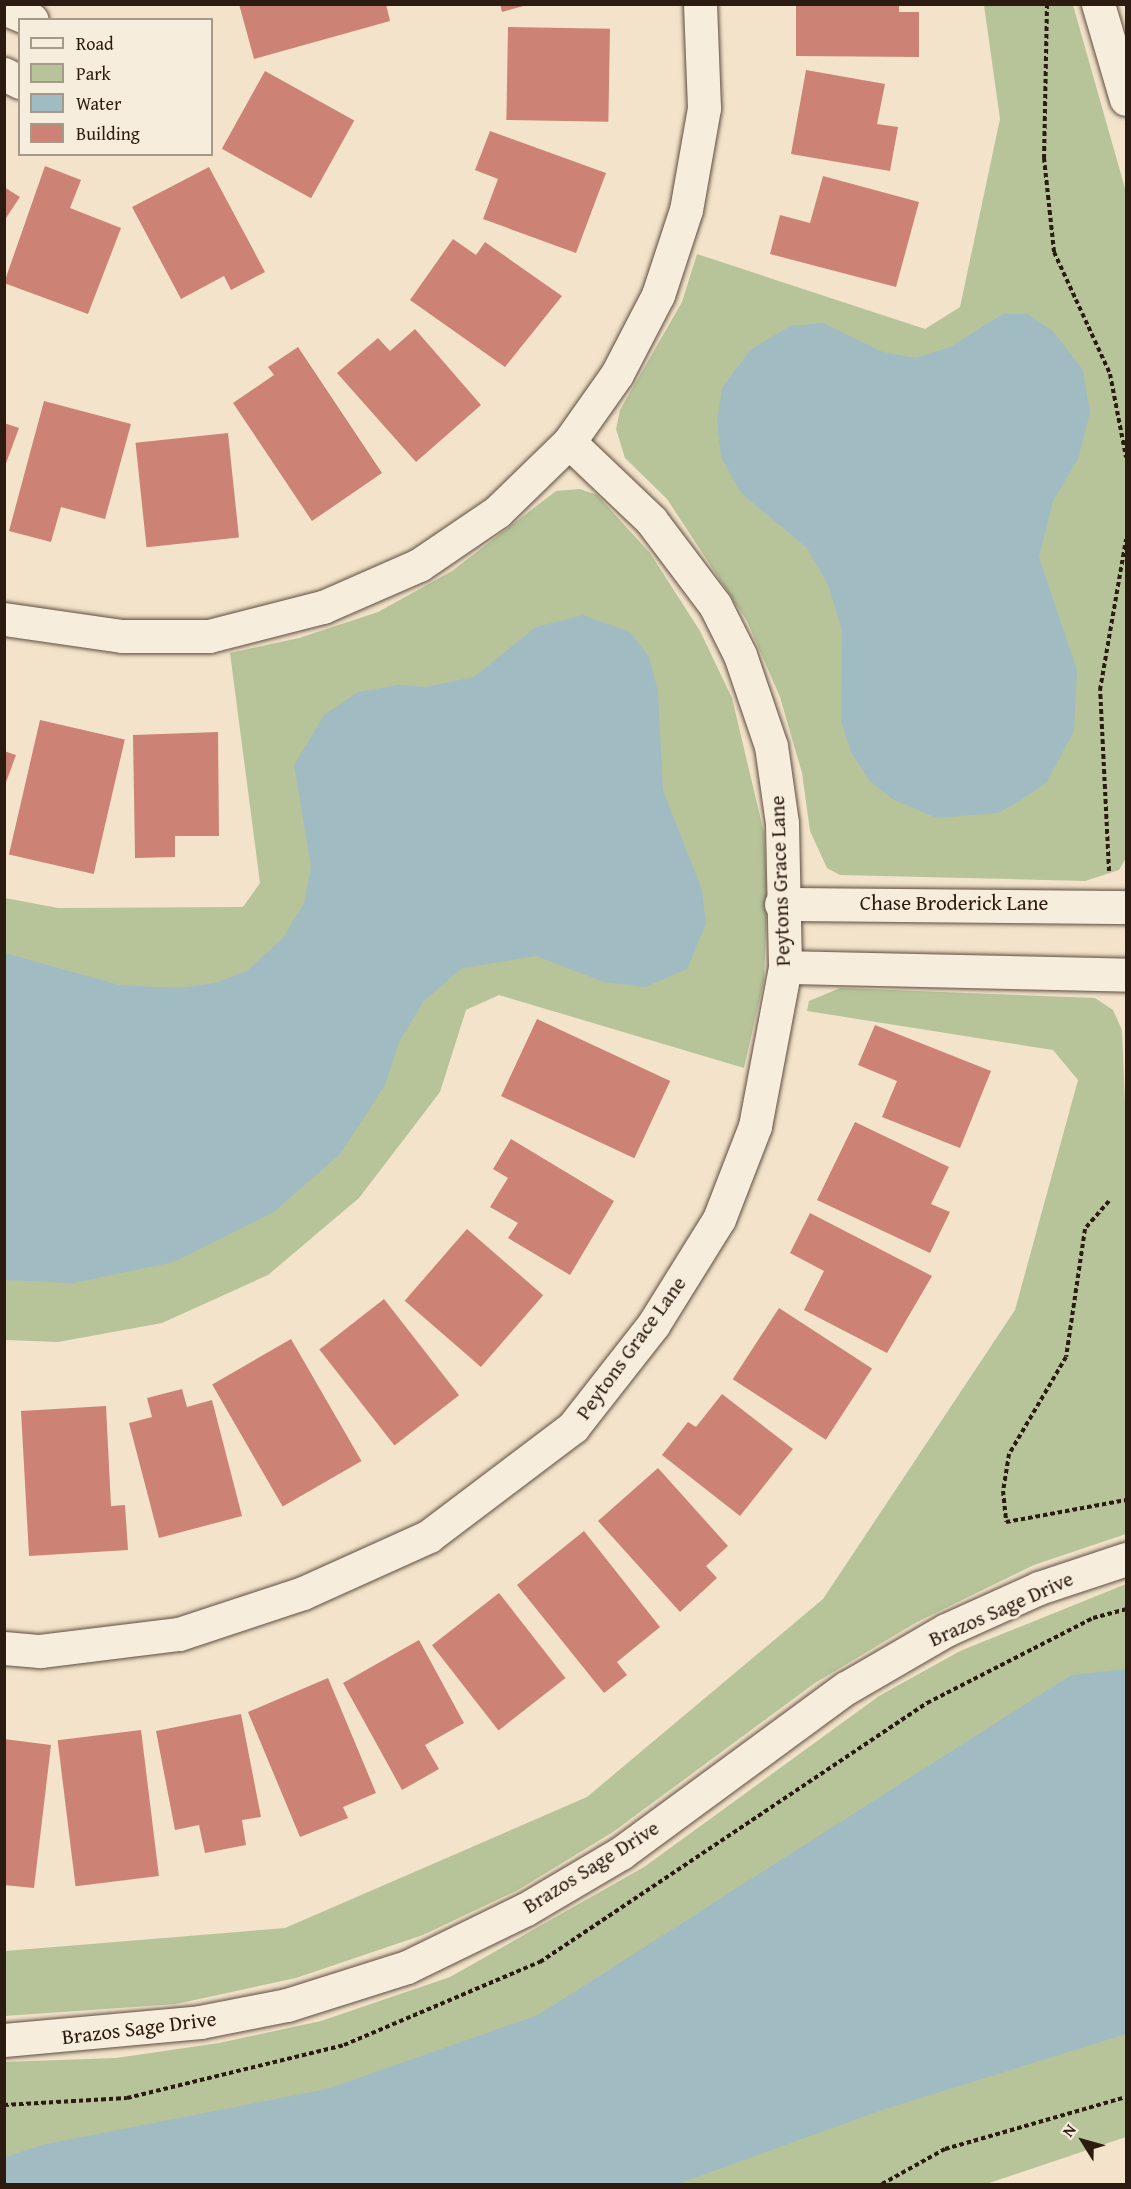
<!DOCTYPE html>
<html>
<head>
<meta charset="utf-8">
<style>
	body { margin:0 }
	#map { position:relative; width:1131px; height:2189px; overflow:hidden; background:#f3e3ca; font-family:"Gentium Book Plus",serif }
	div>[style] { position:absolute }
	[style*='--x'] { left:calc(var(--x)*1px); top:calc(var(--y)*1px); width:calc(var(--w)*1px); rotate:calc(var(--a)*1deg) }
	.green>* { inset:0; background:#b7c49a }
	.water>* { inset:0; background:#a1bbc2 }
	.building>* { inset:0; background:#cc8375; transform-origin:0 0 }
	.path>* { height:4px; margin-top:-2px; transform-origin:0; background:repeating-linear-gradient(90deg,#2b1b11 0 4.5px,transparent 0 7.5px) }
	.roads { filter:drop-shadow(0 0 2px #5d4d3f) drop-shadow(0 0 2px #5d4d3f) }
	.minor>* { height:33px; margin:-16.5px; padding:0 16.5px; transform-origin:16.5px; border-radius:16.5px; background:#f7eddd }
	span { translate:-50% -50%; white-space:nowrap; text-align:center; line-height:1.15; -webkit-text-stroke:6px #f7eddd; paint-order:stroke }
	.street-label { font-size:21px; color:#2b1b11 }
	.frame { position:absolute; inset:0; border:6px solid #2b1b11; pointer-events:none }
	.legend { position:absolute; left:18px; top:18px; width:195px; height:138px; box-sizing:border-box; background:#f7eddd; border:2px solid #a5998b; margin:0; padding:8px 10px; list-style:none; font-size:18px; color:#2b1b11 }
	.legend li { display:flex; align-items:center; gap:12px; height:30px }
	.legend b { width:30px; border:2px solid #a5998b }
	.north { position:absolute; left:1053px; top:2111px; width:60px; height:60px; -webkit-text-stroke:4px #f7eddd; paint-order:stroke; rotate:307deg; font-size:16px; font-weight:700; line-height:24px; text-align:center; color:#2b1b11 }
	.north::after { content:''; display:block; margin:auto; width:21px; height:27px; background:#2b1b11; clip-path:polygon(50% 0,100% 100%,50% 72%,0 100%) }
</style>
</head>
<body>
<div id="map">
	<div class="green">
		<div style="clip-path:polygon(984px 5px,1073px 5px,1126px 192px,1126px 858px,1119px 870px,1085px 881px,840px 875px,827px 868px,810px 831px,802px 773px,780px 697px,747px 621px,667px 499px,625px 458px,616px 429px,620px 410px,682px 302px,697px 254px,925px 329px,960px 307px,1000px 119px)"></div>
		<div style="clip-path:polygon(580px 489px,597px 495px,650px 553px,700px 631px,732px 698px,764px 833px,767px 904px,764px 980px,744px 1068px,499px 995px,466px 1010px,440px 1092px,359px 1198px,268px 1275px,162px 1323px,58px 1342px,5px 1340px,5px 898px,58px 908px,243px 907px,260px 883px,230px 653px,299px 638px,378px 612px,452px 571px,556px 491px)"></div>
		<div style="clip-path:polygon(840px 988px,1095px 998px,1113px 1010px,1122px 1030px,1126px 1128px,1126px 1534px,1034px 1565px,917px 1622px,815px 1683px,613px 1832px,518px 1890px,423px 1935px,296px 1978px,176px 2004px,5px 2016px,5px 1951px,285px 1928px,587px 1797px,823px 1599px,1015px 1310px,1078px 1080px,1053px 1050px,807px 1011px,809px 1001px)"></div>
		<div style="clip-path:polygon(1126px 1584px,1126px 2137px,986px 2184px,5px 2184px,4px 2062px,116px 2058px,219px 2043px,321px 2021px,450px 1977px,644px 1867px,879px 1696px,960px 1651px)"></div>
	</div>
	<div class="water">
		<div style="clip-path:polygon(1003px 314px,1028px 314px,1053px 331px,1083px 370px,1090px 413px,1078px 459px,1053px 501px,1039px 557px,1077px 670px,1074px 731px,1046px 783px,1021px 800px,998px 813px,937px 818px,892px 799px,869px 780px,851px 752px,841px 721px,842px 630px,828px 585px,807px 548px,741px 493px,721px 457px,717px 422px,722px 388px,750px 350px,790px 326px,823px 323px,883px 352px,916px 358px,950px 347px)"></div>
		<div style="clip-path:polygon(583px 615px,630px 632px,649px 657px,658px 691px,663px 790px,702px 890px,706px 924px,687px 969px,645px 987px,604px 982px,536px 956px,462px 968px,424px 1001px,399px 1042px,385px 1085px,340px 1154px,274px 1212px,174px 1262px,73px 1283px,5px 1280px,5px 953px,119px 985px,178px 988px,216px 983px,248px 970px,283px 938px,304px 903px,311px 867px,294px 765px,324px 715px,358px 692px,398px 685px,426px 687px,474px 677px,536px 627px)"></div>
		<div style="clip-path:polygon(1126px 1669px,1126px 2034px,882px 2110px,678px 2184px,5px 2184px,5px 2157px,46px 2144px,327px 2089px,538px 2015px,1071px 1675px)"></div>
	</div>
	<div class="building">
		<div style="clip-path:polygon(239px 4px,386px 4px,390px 21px,254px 59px)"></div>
		<div style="clip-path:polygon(500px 4px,527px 4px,527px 5px,502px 12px)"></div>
		<div style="clip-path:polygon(796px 4px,899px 4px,899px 12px,919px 12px,919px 57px,796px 56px)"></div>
		<div style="left:508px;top:27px;width:102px;height:93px;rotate:1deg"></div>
		<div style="clip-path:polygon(806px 70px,885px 84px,877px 124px,898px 127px,890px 171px,791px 154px)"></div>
		<div style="left:265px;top:71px;width:102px;height:89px;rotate:29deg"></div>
		<div style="clip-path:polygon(490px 131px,606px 173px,576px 253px,483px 219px,498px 179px,475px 170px)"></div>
		<div style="clip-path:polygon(45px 166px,81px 180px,70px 208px,121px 228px,88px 314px,4px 283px)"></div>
		<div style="clip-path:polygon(209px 167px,265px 272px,231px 290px,224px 276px,181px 299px,132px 207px)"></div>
		<div style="clip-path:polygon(823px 176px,919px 202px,896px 287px,770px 254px,780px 215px,810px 223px)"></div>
		<div style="clip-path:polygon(4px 187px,20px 197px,4px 221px)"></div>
		<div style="clip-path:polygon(453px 239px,476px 255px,485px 242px,562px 296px,505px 367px,410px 300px)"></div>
		<div style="clip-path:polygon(415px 329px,481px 405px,416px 462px,337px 373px,378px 338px,390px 351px)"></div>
		<div style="clip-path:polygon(298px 347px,382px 473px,312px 521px,233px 403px,274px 375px,268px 367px)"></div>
		<div style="clip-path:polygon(44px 401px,131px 424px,105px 519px,61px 507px,51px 542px,9px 531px)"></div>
		<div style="clip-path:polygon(4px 423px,19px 428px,5px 466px,4px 466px)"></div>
		<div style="left:228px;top:433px;width:105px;height:93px;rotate:84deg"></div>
		<div style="left:40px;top:720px;width:87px;height:138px;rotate:13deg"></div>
		<div style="clip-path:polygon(218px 732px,219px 836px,175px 836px,175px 857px,135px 858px,133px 735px)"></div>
		<div style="clip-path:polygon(4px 751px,16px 755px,5px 785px,4px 785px)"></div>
		<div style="left:537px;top:1019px;width:147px;height:85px;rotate:25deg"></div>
		<div style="clip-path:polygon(875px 1025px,991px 1071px,960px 1148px,882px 1117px,897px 1081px,858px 1065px)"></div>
		<div style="clip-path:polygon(855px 1122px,949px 1167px,931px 1204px,950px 1212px,930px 1253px,817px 1200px)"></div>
		<div style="clip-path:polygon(511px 1139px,614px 1201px,570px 1275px,508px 1238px,518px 1223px,490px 1207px,508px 1178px,493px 1169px)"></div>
		<div style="clip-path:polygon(810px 1213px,932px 1276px,887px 1353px,804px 1310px,824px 1271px,790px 1253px)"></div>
		<div style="left:467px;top:1229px;width:101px;height:95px;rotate:41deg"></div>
		<div style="left:384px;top:1299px;width:122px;height:82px;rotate:52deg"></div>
		<div style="left:779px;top:1308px;width:111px;height:85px;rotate:33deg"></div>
		<div style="left:291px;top:1339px;width:141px;height:91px;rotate:60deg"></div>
		<div style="clip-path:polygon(182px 1389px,187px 1407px,212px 1400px,242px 1516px,159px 1538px,129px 1423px,152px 1417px,147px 1398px)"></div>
		<div style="clip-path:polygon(722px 1394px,793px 1449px,740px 1516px,662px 1455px,688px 1422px,696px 1427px)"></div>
		<div style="clip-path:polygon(106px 1406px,111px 1506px,125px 1505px,128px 1550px,29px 1556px,21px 1411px)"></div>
		<div style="clip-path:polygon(658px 1468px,728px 1546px,706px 1566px,717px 1578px,680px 1612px,598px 1521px)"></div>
		<div style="clip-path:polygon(584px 1531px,660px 1627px,617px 1662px,627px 1675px,604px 1693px,517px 1585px)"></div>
		<div style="left:499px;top:1593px;width:108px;height:85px;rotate:52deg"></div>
		<div style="clip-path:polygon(419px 1640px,464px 1723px,425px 1745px,439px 1769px,402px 1790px,343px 1683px)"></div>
		<div style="clip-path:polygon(328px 1678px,376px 1793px,343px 1807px,348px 1818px,300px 1837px,248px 1712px)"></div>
		<div style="clip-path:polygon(241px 1714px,261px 1817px,242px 1820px,246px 1845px,205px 1853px,199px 1825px,175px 1830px,156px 1731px)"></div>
		<div style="left:141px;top:1730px;width:147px;height:84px;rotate:83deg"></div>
		<div style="clip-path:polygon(4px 1739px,51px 1745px,34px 1888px,4px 1885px)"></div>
	</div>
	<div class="path">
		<div style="--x:1047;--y:4;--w:154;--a:91.1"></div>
		<div style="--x:1044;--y:158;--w:95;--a:83.9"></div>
		<div style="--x:1054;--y:252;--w:134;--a:65.3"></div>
		<div style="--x:1110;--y:374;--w:85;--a:79.1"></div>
		<div style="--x:1109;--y:871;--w:181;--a:-92.8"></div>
		<div style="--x:1100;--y:690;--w:153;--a:-80.2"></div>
		<div style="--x:1109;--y:1201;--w:37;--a:131"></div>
		<div style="--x:1085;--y:1229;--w:129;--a:98.4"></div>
		<div style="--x:1066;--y:1357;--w:113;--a:120.4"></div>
		<div style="--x:1009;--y:1454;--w:37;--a:99"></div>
		<div style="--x:1003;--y:1491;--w:31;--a:84"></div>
		<div style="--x:1006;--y:1522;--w:122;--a:-10.4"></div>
		<div style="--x:4;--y:2105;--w:123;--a:-3.3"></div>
		<div style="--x:127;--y:2098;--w:223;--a:-13.7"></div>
		<div style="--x:344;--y:2045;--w:213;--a:-23"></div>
		<div style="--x:540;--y:1962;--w:466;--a:-33.8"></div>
		<div style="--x:927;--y:1703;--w:186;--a:-27.1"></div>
		<div style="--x:1093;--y:1618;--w:34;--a:-15"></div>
		<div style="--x:882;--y:2184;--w:72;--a:-29.1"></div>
		<div style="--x:945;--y:2149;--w:188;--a:-16"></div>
	</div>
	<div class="roads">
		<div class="minor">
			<div style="--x:1098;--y:4;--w:99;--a:73.6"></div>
			<div style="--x:4;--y:8;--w:30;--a:23"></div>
			<div style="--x:4;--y:74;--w:18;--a:27"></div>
			<div style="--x:4;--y:619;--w:119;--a:8.2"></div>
			<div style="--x:122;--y:636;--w:87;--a:0"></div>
			<div style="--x:209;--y:636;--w:118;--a:-14.3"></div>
			<div style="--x:323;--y:607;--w:105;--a:-23.6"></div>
			<div style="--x:419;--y:565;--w:94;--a:-34.2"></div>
			<div style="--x:497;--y:512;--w:100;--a:-44.2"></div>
			<div style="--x:569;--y:442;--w:83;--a:-54.8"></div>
			<div style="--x:617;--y:374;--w:89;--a:-62.6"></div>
			<div style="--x:658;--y:295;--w:89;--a:-71.8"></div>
			<div style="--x:686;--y:210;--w:104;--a:-80"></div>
			<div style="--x:704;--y:108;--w:104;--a:-92.2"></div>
			<div style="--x:781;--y:904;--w:345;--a:0.5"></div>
			<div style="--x:785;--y:967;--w:341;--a:1.3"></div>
			<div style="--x:4;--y:1648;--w:36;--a:5"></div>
			<div style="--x:40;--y:1651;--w:140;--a:-7"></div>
			<div style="--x:179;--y:1634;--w:131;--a:-18.3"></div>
			<div style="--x:303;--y:1593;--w:138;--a:-24.3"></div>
			<div style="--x:429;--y:1536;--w:181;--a:-37.1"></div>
			<div style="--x:573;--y:1427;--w:130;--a:-51.9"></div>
			<div style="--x:653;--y:1325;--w:125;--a:-58.1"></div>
			<div style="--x:719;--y:1219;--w:100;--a:-68.8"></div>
			<div style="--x:755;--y:1126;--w:162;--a:-79.3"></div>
			<div style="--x:785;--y:967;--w:144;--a:-91.2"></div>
			<div style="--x:782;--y:823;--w:78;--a:-98.1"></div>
			<div style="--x:771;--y:746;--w:96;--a:-108.8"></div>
			<div style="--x:740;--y:655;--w:56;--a:-116.6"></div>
			<div style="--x:715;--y:605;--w:106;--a:-127"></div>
			<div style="--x:651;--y:520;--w:113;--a:-136.4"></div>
			<div style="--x:4;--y:2040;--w:197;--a:-5.2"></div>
			<div style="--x:200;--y:2022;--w:89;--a:-11.1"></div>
			<div style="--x:287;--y:2005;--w:126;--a:-17.6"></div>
			<div style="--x:407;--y:1967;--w:132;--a:-26"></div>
			<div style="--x:526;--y:1909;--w:110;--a:-30.5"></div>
			<div style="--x:621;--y:1853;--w:279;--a:-36.3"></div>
			<div style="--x:846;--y:1688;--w:116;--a:-30.1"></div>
			<div style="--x:946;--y:1630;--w:102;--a:-24.3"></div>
			<div style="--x:1039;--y:1588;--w:92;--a:-18.4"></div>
		</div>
	</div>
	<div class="street-label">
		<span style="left:780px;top:881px;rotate:-92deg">Peytons Grace Lane</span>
		<span style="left:954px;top:903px">Chase Broderick Lane</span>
		<span style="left:631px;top:1348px;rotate:-54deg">Peytons Grace Lane</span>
		<span style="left:1001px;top:1609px;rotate:-24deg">Brazos Sage Drive</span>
		<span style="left:591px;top:1867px;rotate:-32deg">Brazos Sage Drive</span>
		<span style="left:139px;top:2028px;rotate:-7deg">Brazos Sage Drive</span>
	</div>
	<div class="frame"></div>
	<ul class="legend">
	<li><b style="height:8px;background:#f7eddd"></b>Road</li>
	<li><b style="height:16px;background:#b7c49a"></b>Park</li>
	<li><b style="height:16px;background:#a1bbc2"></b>Water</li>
	<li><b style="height:16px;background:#cc8375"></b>Building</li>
	</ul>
	<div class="north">N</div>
</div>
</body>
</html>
